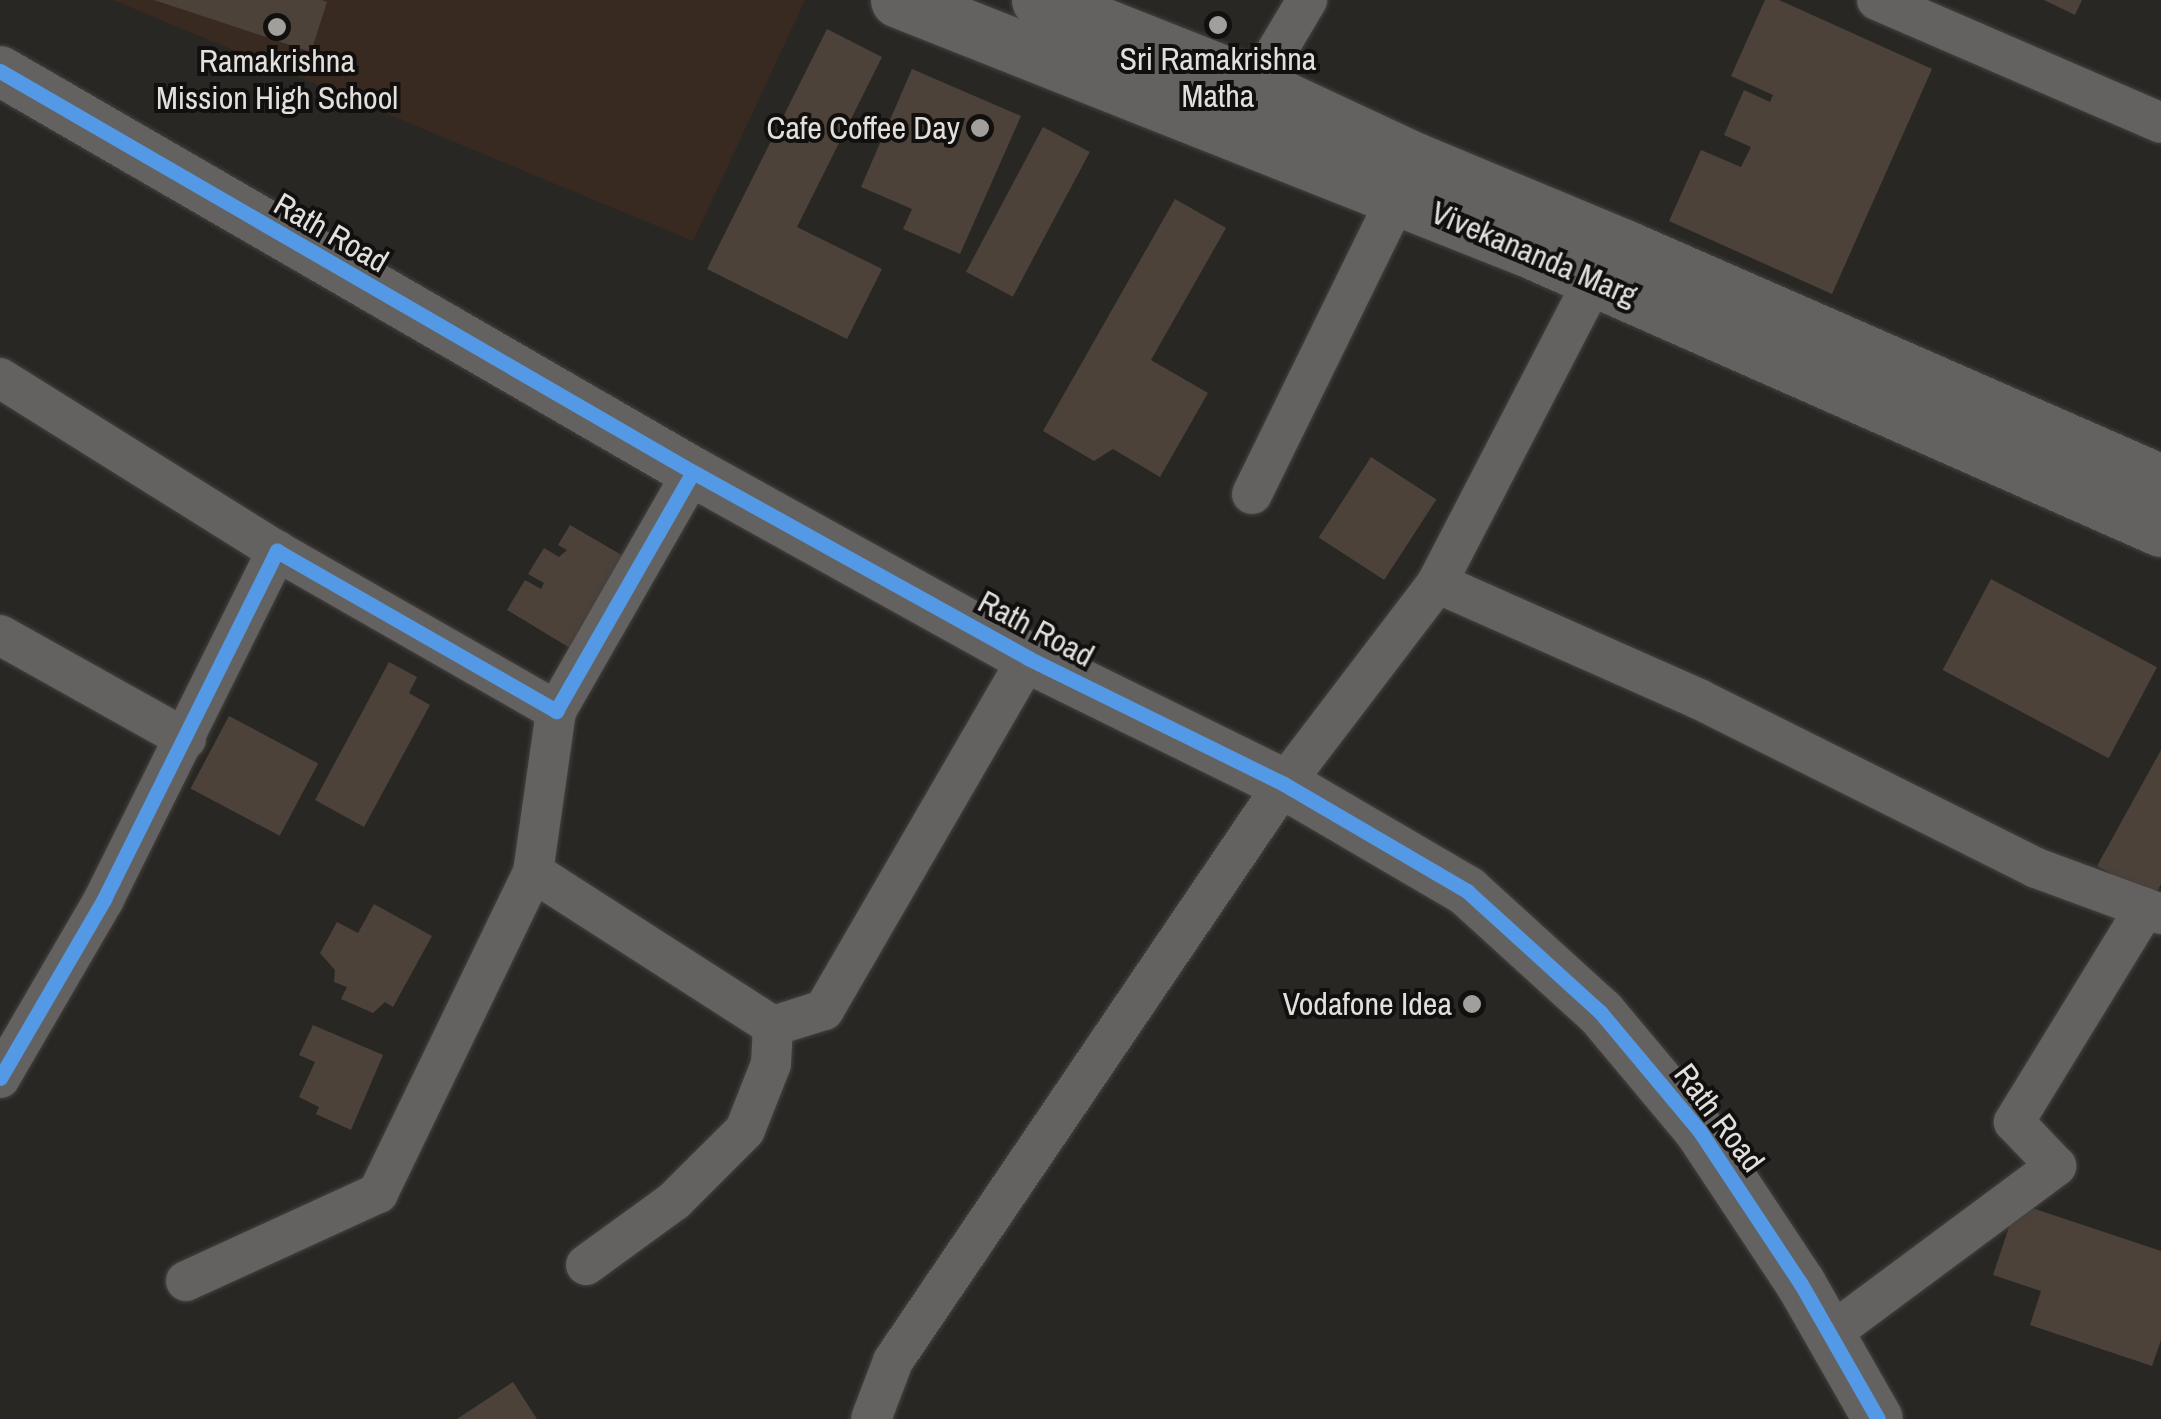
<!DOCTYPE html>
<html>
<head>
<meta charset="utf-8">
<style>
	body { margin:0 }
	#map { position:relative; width:2161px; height:1419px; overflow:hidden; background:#292724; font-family:"Archivo Narrow",sans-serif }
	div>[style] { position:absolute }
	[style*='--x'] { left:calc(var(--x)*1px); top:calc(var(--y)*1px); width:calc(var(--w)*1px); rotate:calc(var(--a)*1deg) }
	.education>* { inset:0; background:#392a21 }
	.building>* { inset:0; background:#4c423a; transform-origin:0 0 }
	.roads { filter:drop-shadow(0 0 2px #44413f) drop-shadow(0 0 2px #44413f) }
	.minor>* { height:40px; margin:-20px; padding:0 20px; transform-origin:20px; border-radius:20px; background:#646260 }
	.tertiary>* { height:50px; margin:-25px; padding:0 25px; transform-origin:25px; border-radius:25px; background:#646260 }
	.secondary>* { height:55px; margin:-27.5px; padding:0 27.5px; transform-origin:27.5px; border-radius:27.5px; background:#646260 }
	.cycleway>* { height:15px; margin:-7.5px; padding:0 7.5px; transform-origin:7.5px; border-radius:7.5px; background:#5399e6 }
	.dots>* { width:28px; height:28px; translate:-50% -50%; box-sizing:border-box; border:5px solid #12100e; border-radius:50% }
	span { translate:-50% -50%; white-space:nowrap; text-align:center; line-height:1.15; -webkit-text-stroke:8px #12100e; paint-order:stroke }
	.poi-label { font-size:32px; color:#e2dfdc }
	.right { translate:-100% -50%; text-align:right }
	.street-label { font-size:32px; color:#e2dfdc }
</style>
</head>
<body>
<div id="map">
	<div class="education">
		<div style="clip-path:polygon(113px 0,805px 0,693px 241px)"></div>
	</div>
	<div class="building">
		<div style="clip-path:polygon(154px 0,322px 0,327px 2px,311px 52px)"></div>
		<div style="clip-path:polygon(1765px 0,1779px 0,1932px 69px,1832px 294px,1669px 221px,1701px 150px,1741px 167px,1751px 147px,1724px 135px,1744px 90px,1770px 102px,1773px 95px,1731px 76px)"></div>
		<div style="clip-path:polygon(2044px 0,2082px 0,2075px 15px)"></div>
		<div style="clip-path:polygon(827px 29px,882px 57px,797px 227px,882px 269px,847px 339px,707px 269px)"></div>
		<div style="clip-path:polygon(912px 69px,1021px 116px,960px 254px,903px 229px,912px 209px,861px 187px)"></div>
		<div style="left:1043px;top:127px;width:53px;height:164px;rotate:28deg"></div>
		<div style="clip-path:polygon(1175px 199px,1226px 228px,1151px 360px,1208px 393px,1160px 477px,1113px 449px,1094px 461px,1043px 431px)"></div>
		<div style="left:1371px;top:457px;width:78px;height:96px;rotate:33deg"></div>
		<div style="clip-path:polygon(570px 525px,625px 557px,570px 648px,507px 610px,525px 580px,541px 589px,544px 583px,528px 574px,544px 548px,559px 557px,567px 550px,558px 545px)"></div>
		<div style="left:1991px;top:579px;width:188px;height:103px;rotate:28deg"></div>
		<div style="clip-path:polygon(389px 662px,417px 677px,409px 693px,430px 705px,364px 827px,315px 800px)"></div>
		<div style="left:229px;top:716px;width:101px;height:82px;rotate:28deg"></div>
		<div style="clip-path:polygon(2161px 750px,2161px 884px,2154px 898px,2097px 866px)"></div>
		<div style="clip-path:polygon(374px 904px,432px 936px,393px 1007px,385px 1002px,373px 1013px,341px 999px,347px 987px,334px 982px,335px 970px,320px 953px,337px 922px,358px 933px)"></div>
		<div style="clip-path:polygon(313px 1025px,383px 1055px,351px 1130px,316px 1114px,319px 1107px,299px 1097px,315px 1062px,299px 1055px)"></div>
		<div style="clip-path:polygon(2017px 1203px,2161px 1251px,2161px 1340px,2152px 1366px,2030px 1325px,2041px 1291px,1993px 1275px)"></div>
		<div style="clip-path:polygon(513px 1382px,537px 1419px,457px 1419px)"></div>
	</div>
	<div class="roads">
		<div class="minor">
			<div style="--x:1877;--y:0;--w:309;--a:23.4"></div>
			<div style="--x:1256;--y:86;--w:100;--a:-59.3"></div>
			<div style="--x:1595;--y:278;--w:343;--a:117.4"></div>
			<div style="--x:1437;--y:583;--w:287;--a:23.9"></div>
			<div style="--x:1699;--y:699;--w:377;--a:26.6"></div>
			<div style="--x:2036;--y:868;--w:133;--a:20.2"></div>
			<div style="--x:0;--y:378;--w:327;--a:32"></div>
			<div style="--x:1252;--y:494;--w:330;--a:-63.9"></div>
			<div style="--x:0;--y:635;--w:213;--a:29.2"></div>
			<div style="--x:556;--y:711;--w:163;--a:98.1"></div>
			<div style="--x:533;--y:872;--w:285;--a:32.7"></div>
			<div style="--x:773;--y:1026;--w:53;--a:-17.4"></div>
			<div style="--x:824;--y:1010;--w:407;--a:-59.9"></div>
			<div style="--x:0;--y:1078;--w:207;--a:-59.8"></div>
			<div style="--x:104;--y:899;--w:389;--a:-63.6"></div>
			<div style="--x:277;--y:551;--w:322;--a:29.8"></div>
			<div style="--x:556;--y:711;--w:275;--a:-60.2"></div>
			<div style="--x:586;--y:1265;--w:109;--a:-36"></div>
			<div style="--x:674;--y:1201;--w:100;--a:-45"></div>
			<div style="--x:745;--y:1130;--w:71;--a:-68.5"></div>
			<div style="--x:771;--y:1064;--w:38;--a:-87"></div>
			<div style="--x:186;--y:1281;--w:211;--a:-24.6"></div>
			<div style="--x:378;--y:1193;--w:356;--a:-64.2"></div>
			<div style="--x:1830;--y:1334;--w:282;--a:-36.6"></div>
			<div style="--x:2056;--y:1166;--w:61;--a:-133.7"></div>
			<div style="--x:2014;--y:1122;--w:251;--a:-58.5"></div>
			<div style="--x:871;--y:1419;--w:62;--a:-69.2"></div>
			<div style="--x:893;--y:1361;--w:697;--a:-55.88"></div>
			<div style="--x:1284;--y:784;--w:253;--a:-52.7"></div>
		</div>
		<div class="tertiary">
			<div style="--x:0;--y:71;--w:801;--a:30.06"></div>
			<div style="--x:693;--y:472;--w:383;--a:29"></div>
			<div style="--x:1028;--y:658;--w:285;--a:26.2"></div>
			<div style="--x:1284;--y:784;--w:212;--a:30.3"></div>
			<div style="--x:1467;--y:891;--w:181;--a:42.3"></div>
			<div style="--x:1601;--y:1013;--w:153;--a:50.1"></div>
			<div style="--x:1699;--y:1130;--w:185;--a:56.5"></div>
			<div style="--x:1801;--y:1284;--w:155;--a:60.3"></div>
		</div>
		<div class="secondary">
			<div style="--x:898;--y:0;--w:676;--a:21.6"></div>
			<div style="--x:1527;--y:249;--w:693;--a:23.83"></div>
			<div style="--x:1039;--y:0;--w:233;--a:21.6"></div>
			<div style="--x:1256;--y:86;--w:175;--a:25"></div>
			<div style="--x:1415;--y:160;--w:226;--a:22.6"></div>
			<div style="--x:1624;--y:247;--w:586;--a:23.63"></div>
		</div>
	</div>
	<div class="cycleway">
		<div style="--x:0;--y:71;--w:801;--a:30.06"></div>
		<div style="--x:693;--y:472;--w:383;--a:29"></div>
		<div style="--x:1028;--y:658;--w:285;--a:26.2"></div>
		<div style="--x:1284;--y:784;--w:212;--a:30.3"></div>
		<div style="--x:1467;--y:891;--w:181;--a:42.3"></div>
		<div style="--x:1601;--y:1013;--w:153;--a:50.1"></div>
		<div style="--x:1699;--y:1130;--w:185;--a:56.5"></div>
		<div style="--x:1801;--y:1284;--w:155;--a:60.3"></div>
		<div style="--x:0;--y:1078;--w:207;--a:-59.8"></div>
		<div style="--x:104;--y:899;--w:389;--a:-63.6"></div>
		<div style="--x:277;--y:551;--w:322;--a:29.8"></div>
		<div style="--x:556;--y:711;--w:275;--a:-60.2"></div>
	</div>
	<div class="dots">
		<div style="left:1218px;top:25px;background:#a19f9c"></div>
		<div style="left:277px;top:27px;background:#a19f9c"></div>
		<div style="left:980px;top:128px;background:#a19f9c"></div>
		<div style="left:1472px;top:1004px;background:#a19f9c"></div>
	</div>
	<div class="poi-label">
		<span style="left:1218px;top:78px">Sri Ramakrishna<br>Matha</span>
		<span style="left:277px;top:80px">Ramakrishna<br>Mission High School</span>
		<span class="right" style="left:960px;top:128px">Cafe Coffee Day</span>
		<span class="right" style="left:1452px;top:1004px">Vodafone Idea</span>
	</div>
	<div class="street-label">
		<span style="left:331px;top:233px;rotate:30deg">Rath Road</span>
		<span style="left:1534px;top:254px;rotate:23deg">Vivekananda Marg</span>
		<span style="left:1036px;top:629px;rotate:28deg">Rath Road</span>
		<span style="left:1719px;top:1118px;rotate:53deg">Rath Road</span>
	</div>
</div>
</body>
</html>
